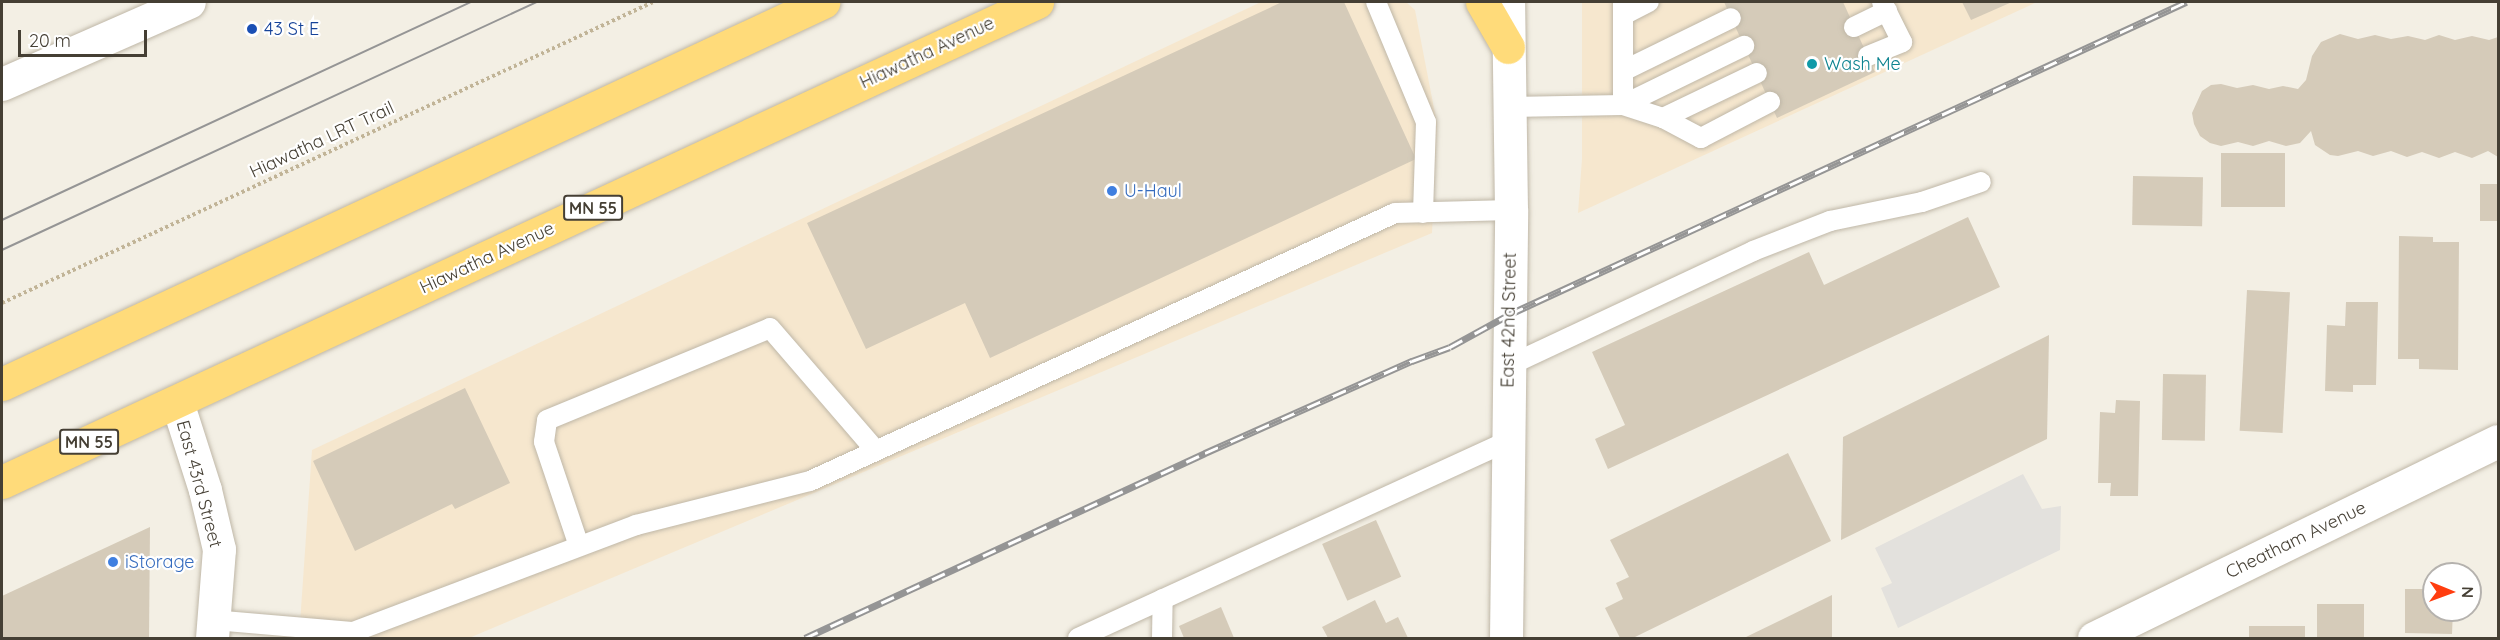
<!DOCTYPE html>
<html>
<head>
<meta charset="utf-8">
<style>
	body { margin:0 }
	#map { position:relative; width:2500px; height:640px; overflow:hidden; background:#f3efe4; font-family:Quicksand,sans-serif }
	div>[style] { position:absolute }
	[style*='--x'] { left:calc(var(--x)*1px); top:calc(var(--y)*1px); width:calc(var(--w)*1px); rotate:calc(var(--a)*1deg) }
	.commercial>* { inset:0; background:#f6e7ce }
	.parking>* { inset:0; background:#e3e1dd }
	.building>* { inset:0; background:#d5cbb9; transform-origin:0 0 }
	.path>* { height:4px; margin-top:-2px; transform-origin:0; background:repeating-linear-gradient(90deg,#c1b497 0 3px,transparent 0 6px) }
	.roads { filter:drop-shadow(0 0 2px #bfb7a7) drop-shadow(0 0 2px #bfb7a7) }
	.service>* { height:20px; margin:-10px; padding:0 10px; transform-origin:10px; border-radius:10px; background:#fff }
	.minor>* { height:33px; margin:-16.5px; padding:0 16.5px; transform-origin:16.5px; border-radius:16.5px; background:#fff }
	.tertiary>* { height:33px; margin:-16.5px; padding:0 16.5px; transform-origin:16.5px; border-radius:16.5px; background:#fff }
	.trunk>* { height:33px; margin:-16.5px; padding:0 16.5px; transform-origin:16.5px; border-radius:16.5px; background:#ffdb7a }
	.tram>* { height:1.5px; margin:-0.75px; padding:0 0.75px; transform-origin:0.75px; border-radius:0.75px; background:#959595 }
	.rail>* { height:7px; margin-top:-3.5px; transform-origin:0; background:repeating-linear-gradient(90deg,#fff 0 14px,#959595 0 28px); box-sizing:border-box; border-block:2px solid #959595 }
	.dots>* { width:16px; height:16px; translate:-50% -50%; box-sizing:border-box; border:3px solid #fff; border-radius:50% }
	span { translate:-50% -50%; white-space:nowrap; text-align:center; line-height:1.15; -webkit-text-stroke:4.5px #fff; paint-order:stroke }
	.shield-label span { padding:2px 4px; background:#fff; border:2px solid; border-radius:4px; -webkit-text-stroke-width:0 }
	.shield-label { font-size:16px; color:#453f34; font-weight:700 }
	.transit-label { font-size:18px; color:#164399 }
	.left { translate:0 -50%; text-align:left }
	.street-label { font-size:18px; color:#453f34 }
	.culture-label { font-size:18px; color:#0d838f }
	.shop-label { font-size:18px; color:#366cbe }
	.frame { position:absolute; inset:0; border:3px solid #453f34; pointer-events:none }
	.north { position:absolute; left:2422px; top:562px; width:60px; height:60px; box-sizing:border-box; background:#fff; border:2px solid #b5b2ae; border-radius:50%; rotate:91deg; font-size:16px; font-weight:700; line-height:24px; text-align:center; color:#453f34 }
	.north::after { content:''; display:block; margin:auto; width:21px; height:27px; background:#ff3d0f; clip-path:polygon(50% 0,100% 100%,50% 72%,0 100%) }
	.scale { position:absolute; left:18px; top:30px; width:129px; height:27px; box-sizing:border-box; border:3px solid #453f34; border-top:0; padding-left:8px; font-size:18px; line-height:21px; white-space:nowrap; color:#453f34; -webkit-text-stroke:4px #fff; paint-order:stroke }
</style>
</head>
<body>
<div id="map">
	<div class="commercial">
		<div style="clip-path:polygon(1261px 2px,1406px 2px,1415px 10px,1437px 124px,1432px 233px,469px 638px,299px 638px,312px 450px)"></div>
		<div style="clip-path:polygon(1582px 2px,2037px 2px,1578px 213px,1582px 159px)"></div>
	</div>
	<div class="parking">
		<div style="clip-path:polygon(2023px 474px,2042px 509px,2061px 506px,2060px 550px,1898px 628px,1881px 588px,1892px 583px,1875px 548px)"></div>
	</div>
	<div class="building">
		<div style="clip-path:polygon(1282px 2px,1344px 2px,1416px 159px,990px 358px,965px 303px,866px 349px,807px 223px)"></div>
		<div style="clip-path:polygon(1724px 2px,1843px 2px,1875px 72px,1777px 118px)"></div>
		<div style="clip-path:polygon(1962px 2px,2012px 2px,1971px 20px)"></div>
		<div style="clip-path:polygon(2340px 34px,2358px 39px,2375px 35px,2391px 39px,2408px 36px,2425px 40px,2439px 35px,2455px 40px,2472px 36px,2489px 40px,2498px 37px,2498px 157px,2488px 151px,2472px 158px,2455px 152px,2439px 158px,2422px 152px,2407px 157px,2391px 151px,2373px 156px,2358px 151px,2338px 156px,2330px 155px,2315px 145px,2311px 131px,2300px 143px,2286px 146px,2269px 141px,2253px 146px,2238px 142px,2221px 146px,2210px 143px,2200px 136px,2194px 124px,2192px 113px,2202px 91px,2211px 85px,2221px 84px,2237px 88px,2253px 85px,2269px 89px,2283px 86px,2298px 89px,2306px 80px,2312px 56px,2321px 42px)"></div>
		<div style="left:2221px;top:153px;width:64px;height:54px"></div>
		<div style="left:2133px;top:176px;width:70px;height:49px;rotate:1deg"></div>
		<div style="left:2480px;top:184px;width:18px;height:37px"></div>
		<div style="clip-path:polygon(1968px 217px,2000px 287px,1608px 469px,1595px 439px,1625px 425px,1592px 352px,1809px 252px,1824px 285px)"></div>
		<div style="clip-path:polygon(2399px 236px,2433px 237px,2433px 242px,2459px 242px,2458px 370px,2419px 369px,2419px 359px,2398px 359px)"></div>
		<div style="left:2247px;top:290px;width:43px;height:141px;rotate:3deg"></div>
		<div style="clip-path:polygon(2346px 302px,2378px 302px,2376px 385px,2353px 385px,2353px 392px,2325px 391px,2327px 325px,2345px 326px)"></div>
		<div style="clip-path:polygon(2049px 335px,2047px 439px,1841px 540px,1843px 437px)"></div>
		<div style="left:2163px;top:374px;width:43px;height:66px;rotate:1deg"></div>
		<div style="clip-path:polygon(465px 388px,510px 483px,455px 509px,452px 504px,355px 551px,313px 461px)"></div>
		<div style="clip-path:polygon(2116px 400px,2140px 401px,2138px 496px,2110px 496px,2111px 483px,2098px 483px,2100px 412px,2115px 413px)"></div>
		<div style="clip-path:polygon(1788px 453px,1831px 541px,1633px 638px,1620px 638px,1605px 608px,1623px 599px,1616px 583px,1629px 577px,1610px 540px)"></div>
		<div style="left:1376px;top:520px;width:62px;height:59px;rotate:66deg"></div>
		<div style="clip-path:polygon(150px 527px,149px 638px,2px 638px,2px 596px)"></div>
		<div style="clip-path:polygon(2405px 589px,2434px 589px,2434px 610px,2453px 610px,2452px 634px,2405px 633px)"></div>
		<div style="clip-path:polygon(1832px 595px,1832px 638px,1744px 638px)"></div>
		<div style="clip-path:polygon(1375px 600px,1386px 623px,1398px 617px,1408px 638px,1328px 638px,1322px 627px)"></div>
		<div style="left:2317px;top:604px;width:47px;height:34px"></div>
		<div style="clip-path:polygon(1221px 607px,1234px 638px,1184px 638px,1179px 626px)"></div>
		<div style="left:2305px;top:626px;width:12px;height:56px;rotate:90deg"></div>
	</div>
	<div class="path">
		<div style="--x:2;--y:303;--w:717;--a:-24.81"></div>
	</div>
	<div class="roads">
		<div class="service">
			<div style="--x:1376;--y:2;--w:130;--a:67.4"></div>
			<div style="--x:1426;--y:122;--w:91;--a:91.9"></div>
			<div style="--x:1623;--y:15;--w:29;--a:-27"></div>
			<div style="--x:1854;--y:27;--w:37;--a:-26"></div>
			<div style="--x:1868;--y:56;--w:37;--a:-22"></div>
			<div style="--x:1902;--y:42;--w:45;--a:-116.6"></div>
			<div style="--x:1623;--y:71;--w:120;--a:-26.1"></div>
			<div style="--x:1623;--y:105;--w:135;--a:-26"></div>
			<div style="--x:1623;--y:105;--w:103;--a:-90"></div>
			<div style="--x:1509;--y:107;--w:114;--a:-1"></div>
			<div style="--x:1623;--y:105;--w:42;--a:18"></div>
			<div style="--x:1663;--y:118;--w:43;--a:27.8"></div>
			<div style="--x:1701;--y:138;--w:78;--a:-27.6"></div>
			<div style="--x:1663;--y:118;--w:104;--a:-25.6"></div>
			<div style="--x:1508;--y:366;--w:271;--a:-25.1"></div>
			<div style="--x:1753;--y:251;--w:83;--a:-21.3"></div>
			<div style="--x:1830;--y:221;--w:94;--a:-11.7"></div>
			<div style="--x:1922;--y:202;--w:62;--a:-18.7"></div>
			<div style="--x:579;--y:546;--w:110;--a:-108.6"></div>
			<div style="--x:544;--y:442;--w:22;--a:-82"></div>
			<div style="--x:547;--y:420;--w:241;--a:-22.4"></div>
			<div style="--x:770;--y:328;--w:162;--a:49.2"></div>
			<div style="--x:213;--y:620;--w:141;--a:4.9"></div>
			<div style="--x:353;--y:632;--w:303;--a:-20.7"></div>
			<div style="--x:636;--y:525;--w:179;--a:-14.2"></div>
			<div style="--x:810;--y:481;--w:643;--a:-24.61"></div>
			<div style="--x:1395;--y:213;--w:116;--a:-1.5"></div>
			<div style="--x:1078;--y:638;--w:471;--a:-24.6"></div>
			<div style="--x:1162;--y:638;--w:39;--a:-89"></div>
		</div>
		<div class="minor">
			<div style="--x:177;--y:402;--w:92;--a:72.3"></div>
			<div style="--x:205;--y:490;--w:61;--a:76.7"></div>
			<div style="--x:219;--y:549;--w:89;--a:94.5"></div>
			<div style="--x:2094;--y:638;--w:449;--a:-26"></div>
		</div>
		<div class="tertiary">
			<div style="--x:2;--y:84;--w:204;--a:-23.7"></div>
			<div style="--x:1506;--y:638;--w:428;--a:-89.3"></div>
			<div style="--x:1511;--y:210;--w:208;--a:-90.8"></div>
		</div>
		<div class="trunk">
			<div style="--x:1482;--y:2;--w:52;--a:60"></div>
			<div style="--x:2;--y:384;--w:906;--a:-24.95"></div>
			<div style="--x:2;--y:482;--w:1141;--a:-24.88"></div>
		</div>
	</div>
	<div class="tram">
		<div style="--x:2;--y:220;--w:517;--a:-24.93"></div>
		<div style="--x:2;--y:250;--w:590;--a:-24.87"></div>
	</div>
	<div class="rail">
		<div style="--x:805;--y:638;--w:441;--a:-24.8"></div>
		<div style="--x:1205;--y:453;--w:227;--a:-24"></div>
		<div style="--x:1412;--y:361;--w:40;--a:-20.2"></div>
		<div style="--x:1450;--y:347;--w:68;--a:-28.8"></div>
		<div style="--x:1510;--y:314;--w:745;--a:-24.78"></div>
	</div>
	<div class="dots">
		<div style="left:252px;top:29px;background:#1a4fb4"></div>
		<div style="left:1812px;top:64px;background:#0f9aa8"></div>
		<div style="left:1112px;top:191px;background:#3f7fe0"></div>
		<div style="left:113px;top:562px;background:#3f7fe0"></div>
	</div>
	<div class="shield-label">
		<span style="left:593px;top:208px">MN 55</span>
		<span style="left:89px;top:442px">MN 55</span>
	</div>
	<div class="transit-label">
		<span class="left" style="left:264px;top:29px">43 St E</span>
	</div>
	<div class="street-label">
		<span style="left:927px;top:53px;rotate:-25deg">Hiawatha Avenue</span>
		<span style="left:322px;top:140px;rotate:-25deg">Hiawatha LRT Trail</span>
		<span style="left:487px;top:258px;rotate:-25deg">Hiawatha Avenue</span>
		<span style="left:1509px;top:320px;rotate:-89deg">East 42nd Street</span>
		<span style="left:199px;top:484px;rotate:75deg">East 43rd Street</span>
		<span style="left:2296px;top:540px;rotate:-26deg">Cheatham Avenue</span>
	</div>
	<div class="culture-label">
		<span class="left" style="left:1824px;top:64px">Wash Me</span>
	</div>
	<div class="shop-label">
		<span class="left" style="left:1124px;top:191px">U-Haul</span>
		<span class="left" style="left:125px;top:562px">iStorage</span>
	</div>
	<div class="frame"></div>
	<div class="north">N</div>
	<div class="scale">20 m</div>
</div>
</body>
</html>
